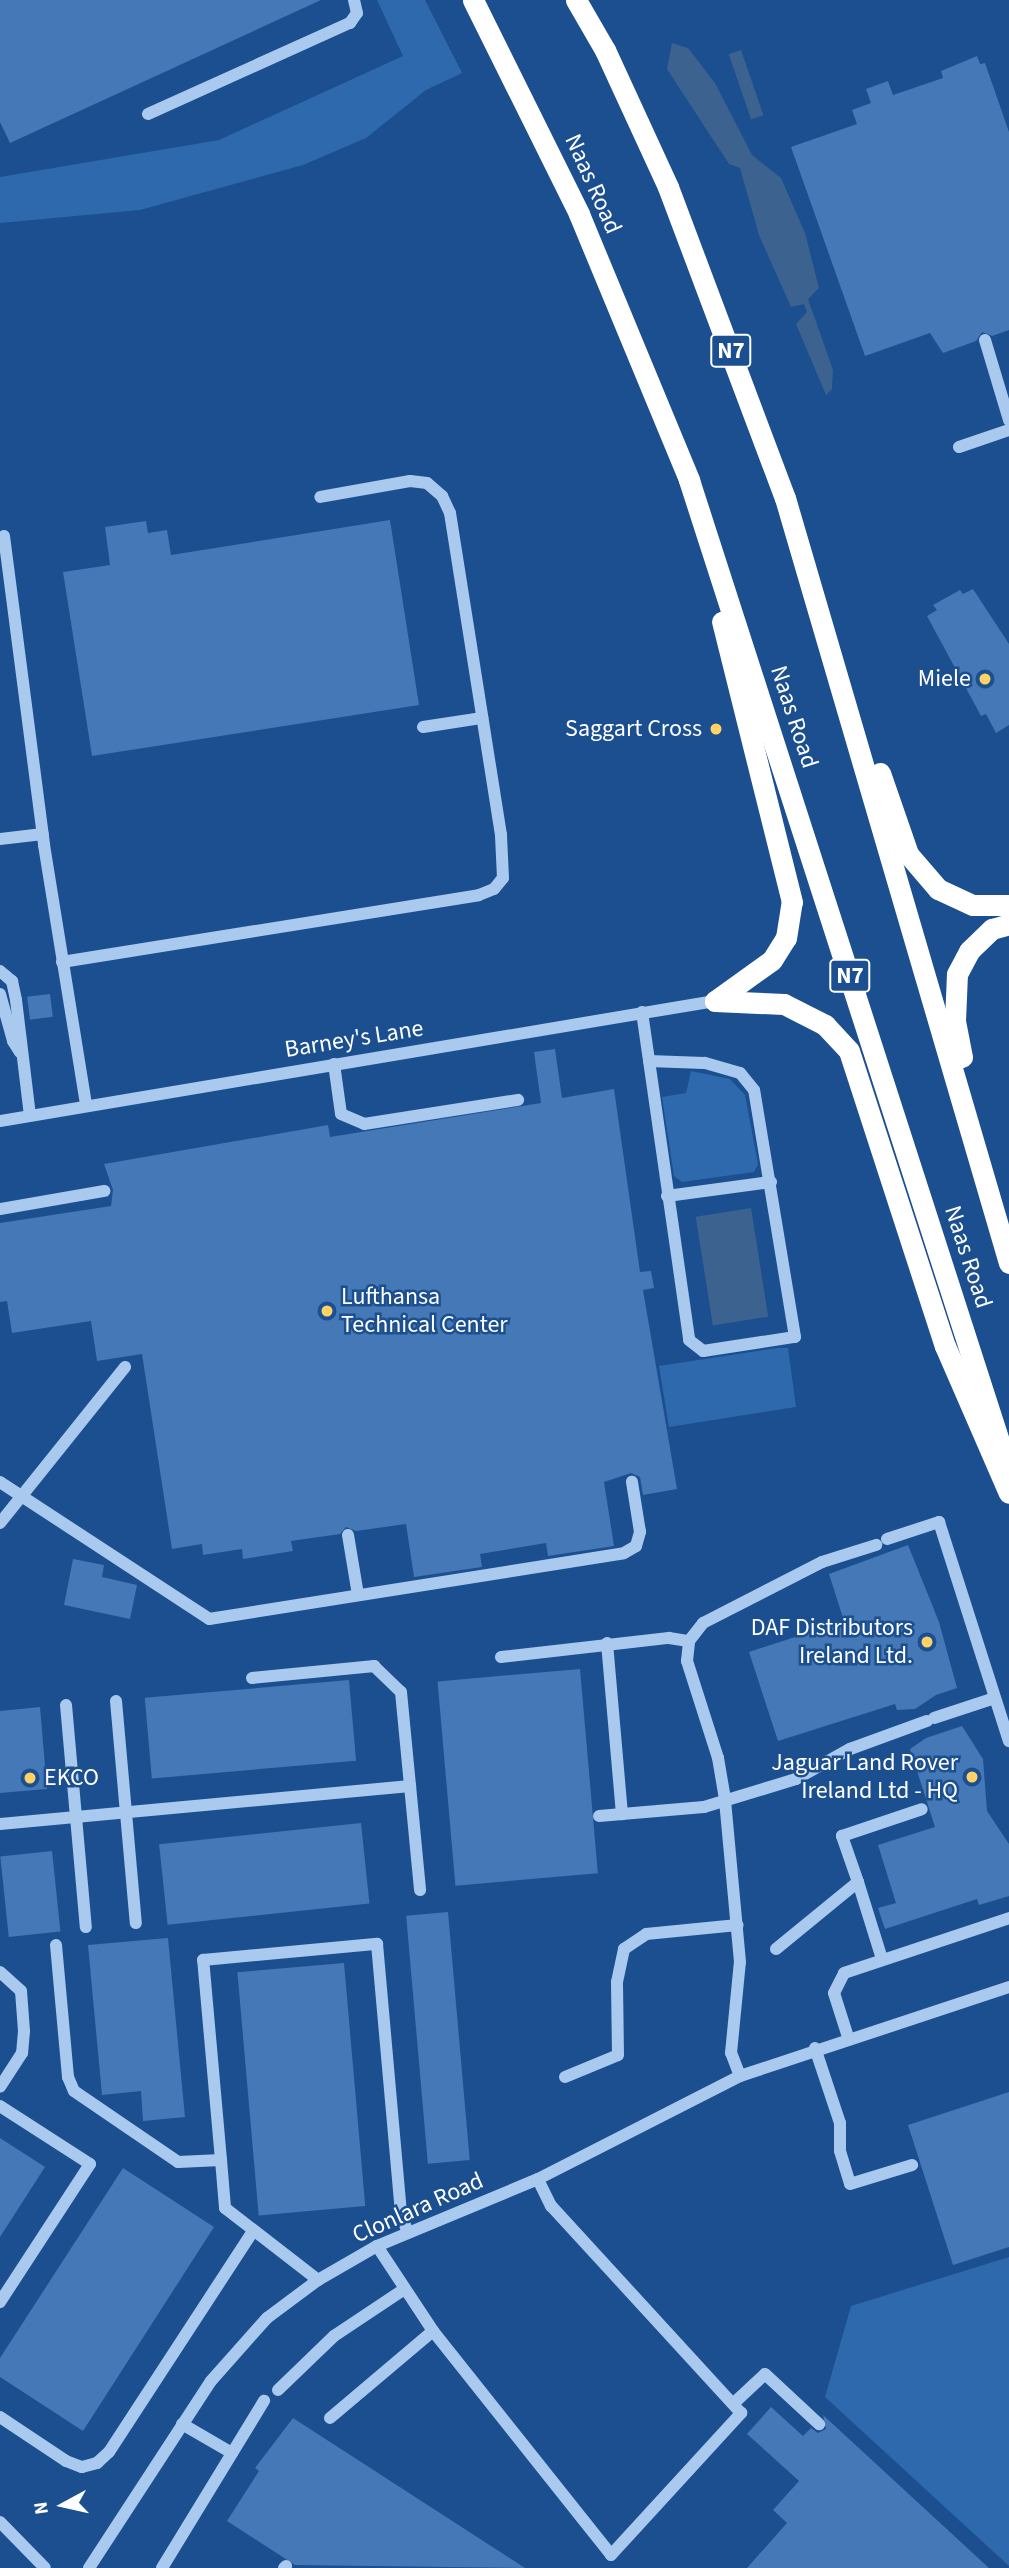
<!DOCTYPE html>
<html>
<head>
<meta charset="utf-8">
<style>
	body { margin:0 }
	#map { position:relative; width:1009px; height:2568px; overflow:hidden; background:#1b4f8f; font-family:"Source Sans 3",sans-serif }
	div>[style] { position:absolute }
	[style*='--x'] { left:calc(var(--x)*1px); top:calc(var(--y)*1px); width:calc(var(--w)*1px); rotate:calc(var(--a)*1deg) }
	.green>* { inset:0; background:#2e69ad }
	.water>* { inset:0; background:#3c6290; transform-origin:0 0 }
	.building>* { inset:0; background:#4478b7; transform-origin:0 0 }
	.minor>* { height:12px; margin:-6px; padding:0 6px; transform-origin:6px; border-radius:6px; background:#a9c9ee }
	.highway>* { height:21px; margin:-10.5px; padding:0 10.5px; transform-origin:10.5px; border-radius:10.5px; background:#fff }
	.dots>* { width:19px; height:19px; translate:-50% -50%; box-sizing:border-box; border:4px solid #1b4f8f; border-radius:50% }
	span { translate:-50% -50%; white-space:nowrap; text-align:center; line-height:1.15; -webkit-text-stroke:5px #1b4f8f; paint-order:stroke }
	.shield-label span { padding:2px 5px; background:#1b4f8f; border:2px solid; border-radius:5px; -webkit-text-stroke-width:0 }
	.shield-label { font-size:23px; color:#fff; font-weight:700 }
	.street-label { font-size:24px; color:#fff }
	.poi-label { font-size:24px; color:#fff }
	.right { translate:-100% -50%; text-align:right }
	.left { translate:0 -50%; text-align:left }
	.north { position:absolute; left:28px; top:2470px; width:70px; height:70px; -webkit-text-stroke:5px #1b4f8f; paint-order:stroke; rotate:262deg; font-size:19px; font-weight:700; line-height:28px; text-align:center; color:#fff }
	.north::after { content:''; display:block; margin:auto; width:24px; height:32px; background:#fff; clip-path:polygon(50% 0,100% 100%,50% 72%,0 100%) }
</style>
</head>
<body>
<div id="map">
	<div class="green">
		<div style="clip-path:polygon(377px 0,425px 0,462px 73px,426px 90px,366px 138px,303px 165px,140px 210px,0 223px,0 177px,219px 140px,403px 56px)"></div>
		<div style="clip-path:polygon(691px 1071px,730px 1079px,745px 1095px,758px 1164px,754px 1172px,682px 1182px,674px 1176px,662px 1097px,686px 1093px)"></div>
		<div style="clip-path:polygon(777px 1348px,788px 1348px,796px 1407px,669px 1427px,659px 1366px)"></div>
		<div style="clip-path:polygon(1009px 2257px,1009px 2566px,825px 2397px,851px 2306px)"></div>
	</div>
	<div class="water">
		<div style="clip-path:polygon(672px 43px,688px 48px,715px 83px,752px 155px,781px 178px,805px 233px,819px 288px,808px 299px,833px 370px,832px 389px,826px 395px,796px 324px,807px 312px,804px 304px,791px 307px,759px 235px,740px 168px,729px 164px,667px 69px)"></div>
		<div style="left:741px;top:50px;width:69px;height:13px;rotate:71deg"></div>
		<div style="left:751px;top:1208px;width:110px;height:56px;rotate:81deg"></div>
	</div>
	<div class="building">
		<div style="clip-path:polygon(0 0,321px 0,10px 143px,0 122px)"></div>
		<div style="clip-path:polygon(977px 56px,980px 64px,985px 63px,1009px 132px,1009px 330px,992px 336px,982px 332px,976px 341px,943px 353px,930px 333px,865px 356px,791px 147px,857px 124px,852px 110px,871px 103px,866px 89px,888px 81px,893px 95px,943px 78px,941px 71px)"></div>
		<div style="clip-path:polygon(390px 520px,419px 705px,92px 756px,63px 572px,110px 565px,105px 527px,146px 521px,148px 533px,167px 530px,171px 555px)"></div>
		<div style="clip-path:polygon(973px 589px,1009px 644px,1009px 725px,996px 733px,986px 714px,981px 716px,927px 616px,937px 610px,933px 605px,960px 590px,963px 594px)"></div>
		<div style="left:50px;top:994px;width:23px;height:23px;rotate:83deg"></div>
		<div style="clip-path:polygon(555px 1049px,562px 1098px,614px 1089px,640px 1272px,651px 1271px,654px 1288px,643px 1290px,677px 1489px,643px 1495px,640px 1477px,631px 1473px,604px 1482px,614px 1546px,548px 1556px,546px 1543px,480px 1554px,482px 1567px,414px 1577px,406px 1524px,356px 1531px,346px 1527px,340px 1534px,291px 1541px,293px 1551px,243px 1559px,242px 1549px,203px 1555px,202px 1544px,172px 1549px,142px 1354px,97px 1361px,91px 1321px,12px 1333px,7px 1301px,0 1302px,0 1223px,111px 1206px,113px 1190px,104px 1164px,328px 1125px,330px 1137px,541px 1103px,534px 1052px)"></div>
		<div style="clip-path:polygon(908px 1545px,939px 1622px,957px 1688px,936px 1695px,915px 1709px,897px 1710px,895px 1704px,778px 1741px,749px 1652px,844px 1621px,829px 1574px)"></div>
		<div style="clip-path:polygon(73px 1559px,104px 1565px,102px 1577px,137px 1585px,130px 1619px,64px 1605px)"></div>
		<div style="left:580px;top:1669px;width:205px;height:143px;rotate:85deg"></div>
		<div style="left:349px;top:1680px;width:81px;height:205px;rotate:85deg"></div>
		<div style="clip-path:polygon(40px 1707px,47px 1789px,0 1793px,0 1711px)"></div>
		<div style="clip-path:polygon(962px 1726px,983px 1759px,987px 1811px,1009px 1844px,1009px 1896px,979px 1905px,977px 1899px,885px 1929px,878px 1908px,896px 1903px,878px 1845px,935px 1827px,910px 1749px,926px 1738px)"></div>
		<div style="left:361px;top:1823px;width:81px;height:203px;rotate:84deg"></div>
		<div style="left:52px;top:1851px;width:81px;height:52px;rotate:84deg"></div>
		<div style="left:448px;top:1912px;width:249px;height:42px;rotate:85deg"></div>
		<div style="clip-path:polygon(168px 1938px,185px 2117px,143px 2121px,141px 2091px,102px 2095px,88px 1945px)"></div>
		<div style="left:344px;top:1963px;width:244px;height:107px;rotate:85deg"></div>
		<div style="clip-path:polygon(1009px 2092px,1009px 2247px,953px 2265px,908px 2125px)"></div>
		<div style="clip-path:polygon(0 2138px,45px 2167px,0 2237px)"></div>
		<div style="clip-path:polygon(123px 2168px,214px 2227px,83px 2431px,0 2377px,0 2358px)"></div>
		<div style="clip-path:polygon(771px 2407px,803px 2436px,811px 2428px,818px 2433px,826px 2429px,823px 2415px,989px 2568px,747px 2568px,787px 2523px,773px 2510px,799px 2481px,747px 2434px)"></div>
		<div style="clip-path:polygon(293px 2418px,525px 2568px,295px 2565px,227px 2521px,259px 2471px,255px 2468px)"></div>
	</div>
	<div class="minor">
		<div style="--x:148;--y:114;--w:222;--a:-24.3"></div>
		<div style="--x:350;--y:23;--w:12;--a:-55"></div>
		<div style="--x:357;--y:13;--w:13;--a:-103"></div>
		<div style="--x:985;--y:340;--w:84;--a:73.3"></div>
		<div style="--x:959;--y:447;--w:53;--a:-18.8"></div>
		<div style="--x:4;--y:536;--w:312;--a:82.6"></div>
		<div style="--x:44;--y:845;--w:263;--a:80.8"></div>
		<div style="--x:423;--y:727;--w:60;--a:-8.7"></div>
		<div style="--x:0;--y:839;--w:43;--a:-6.6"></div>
		<div style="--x:62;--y:962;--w:422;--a:-9.1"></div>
		<div style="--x:479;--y:895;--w:16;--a:-22"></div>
		<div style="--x:494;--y:889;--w:14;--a:-51"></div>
		<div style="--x:503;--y:878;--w:43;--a:-92.7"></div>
		<div style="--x:501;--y:835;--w:326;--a:-99"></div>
		<div style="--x:450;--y:513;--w:19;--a:-115"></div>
		<div style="--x:442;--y:496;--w:20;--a:-139"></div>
		<div style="--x:427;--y:483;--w:17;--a:-173"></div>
		<div style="--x:410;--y:481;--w:91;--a:169.9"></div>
		<div style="--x:0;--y:971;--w:16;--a:40"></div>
		<div style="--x:12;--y:981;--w:19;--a:78"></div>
		<div style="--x:16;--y:1000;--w:116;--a:83.1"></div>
		<div style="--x:0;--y:994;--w:49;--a:74.5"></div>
		<div style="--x:13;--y:1041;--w:13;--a:58"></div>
		<div style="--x:642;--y:1012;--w:331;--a:81.8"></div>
		<div style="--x:689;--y:1340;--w:18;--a:38"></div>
		<div style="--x:703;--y:1351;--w:93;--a:-8.7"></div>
		<div style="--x:795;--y:1337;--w:250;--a:-99.4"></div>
		<div style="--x:754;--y:1090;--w:22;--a:-129"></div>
		<div style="--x:740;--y:1073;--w:37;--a:-164"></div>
		<div style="--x:704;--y:1063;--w:55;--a:-177.9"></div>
		<div style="--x:334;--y:1064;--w:50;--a:82"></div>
		<div style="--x:341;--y:1114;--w:25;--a:23"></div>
		<div style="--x:364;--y:1124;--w:156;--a:-8.9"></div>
		<div style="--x:0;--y:1121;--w:725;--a:-9.53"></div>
		<div style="--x:667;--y:1196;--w:105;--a:-7.7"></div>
		<div style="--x:0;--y:1209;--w:106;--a:-9.8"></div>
		<div style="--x:0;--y:1482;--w:250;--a:33.2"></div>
		<div style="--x:209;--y:1619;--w:420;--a:-9"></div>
		<div style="--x:624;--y:1553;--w:14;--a:-30"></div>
		<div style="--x:636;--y:1546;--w:15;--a:-74"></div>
		<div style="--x:640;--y:1532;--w:51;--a:-99.1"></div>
		<div style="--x:0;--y:1523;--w:200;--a:-51.3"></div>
		<div style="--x:348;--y:1535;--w:61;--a:80.5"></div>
		<div style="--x:887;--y:1539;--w:55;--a:-18.1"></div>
		<div style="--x:939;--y:1522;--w:230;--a:72.3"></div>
		<div style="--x:607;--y:1643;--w:172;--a:85"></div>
		<div style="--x:501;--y:1657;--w:169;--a:-6.5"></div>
		<div style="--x:669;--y:1638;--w:20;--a:9"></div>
		<div style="--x:252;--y:1678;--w:123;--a:-5.6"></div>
		<div style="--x:374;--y:1666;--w:37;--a:44"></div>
		<div style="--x:401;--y:1692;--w:199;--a:84.5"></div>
		<div style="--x:116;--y:1701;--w:223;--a:84.9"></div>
		<div style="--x:66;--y:1705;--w:223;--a:84.9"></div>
		<div style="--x:934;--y:1718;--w:64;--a:-18.2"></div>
		<div style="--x:599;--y:1816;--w:105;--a:-4.9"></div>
		<div style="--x:704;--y:1807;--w:96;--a:-16.9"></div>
		<div style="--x:796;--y:1779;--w:62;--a:-29.1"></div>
		<div style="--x:850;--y:1749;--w:82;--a:-20"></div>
		<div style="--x:0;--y:1824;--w:412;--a:-5.3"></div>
		<div style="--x:858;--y:1882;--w:81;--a:72.7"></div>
		<div style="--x:56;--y:1945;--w:133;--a:84.8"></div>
		<div style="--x:68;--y:2077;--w:15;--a:67"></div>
		<div style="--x:74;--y:2091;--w:126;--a:34.3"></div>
		<div style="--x:178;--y:2162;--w:43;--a:-2.7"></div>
		<div style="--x:221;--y:2160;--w:48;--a:85.2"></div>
		<div style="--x:225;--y:2208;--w:118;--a:37.7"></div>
		<div style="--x:776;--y:1949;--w:106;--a:-39.3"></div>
		<div style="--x:858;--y:1882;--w:49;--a:-109.2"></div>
		<div style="--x:842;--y:1836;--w:84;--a:-18.6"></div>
		<div style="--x:0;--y:1972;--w:28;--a:42"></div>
		<div style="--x:21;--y:1991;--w:40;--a:85.7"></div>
		<div style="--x:24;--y:2031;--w:22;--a:95"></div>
		<div style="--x:22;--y:2053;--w:40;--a:122.9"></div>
		<div style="--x:848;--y:2037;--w:46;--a:-107.7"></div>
		<div style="--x:834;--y:1993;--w:22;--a:-63"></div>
		<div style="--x:844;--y:1973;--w:174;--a:-18.4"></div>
		<div style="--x:815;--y:2048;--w:79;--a:71.6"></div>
		<div style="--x:840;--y:2123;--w:28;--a:90"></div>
		<div style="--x:840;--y:2151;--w:34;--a:73"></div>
		<div style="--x:850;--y:2184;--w:65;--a:-17"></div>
		<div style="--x:740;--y:2076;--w:25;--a:-111"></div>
		<div style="--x:731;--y:2053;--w:91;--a:-84.4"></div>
		<div style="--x:740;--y:1962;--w:164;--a:-95.3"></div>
		<div style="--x:725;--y:1799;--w:42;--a:-99.7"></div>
		<div style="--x:718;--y:1758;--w:102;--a:-107.7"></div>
		<div style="--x:687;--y:1661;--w:20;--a:-84"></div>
		<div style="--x:689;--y:1641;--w:23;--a:-52"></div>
		<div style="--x:703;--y:1623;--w:134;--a:-27.1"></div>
		<div style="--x:822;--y:1562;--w:57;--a:-17.5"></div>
		<div style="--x:565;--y:2077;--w:57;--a:-22.5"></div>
		<div style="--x:618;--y:2055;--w:73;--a:-90.8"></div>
		<div style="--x:617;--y:1982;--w:34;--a:-78"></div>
		<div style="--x:624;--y:1949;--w:27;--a:-34"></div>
		<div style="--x:646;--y:1934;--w:92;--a:-5.6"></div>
		<div style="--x:0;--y:2106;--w:107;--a:32.8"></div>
		<div style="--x:90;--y:2164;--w:165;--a:123.1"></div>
		<div style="--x:221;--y:2160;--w:201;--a:-95.1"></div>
		<div style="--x:203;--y:1960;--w:175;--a:-5.3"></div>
		<div style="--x:377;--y:1944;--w:271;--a:84.9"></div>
		<div style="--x:401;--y:2214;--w:20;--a:70"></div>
		<div style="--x:377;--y:2246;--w:102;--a:56.6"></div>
		<div style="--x:433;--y:2331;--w:286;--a:51.5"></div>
		<div style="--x:611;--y:2555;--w:193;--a:-47.5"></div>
		<div style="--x:741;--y:2413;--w:281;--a:-132.5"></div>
		<div style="--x:551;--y:2206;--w:30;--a:-116"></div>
		<div style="--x:278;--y:2390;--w:78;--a:-44"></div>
		<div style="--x:334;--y:2336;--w:83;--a:-33.7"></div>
		<div style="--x:734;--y:2403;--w:42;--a:-43.1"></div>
		<div style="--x:765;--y:2374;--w:74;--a:42.8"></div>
		<div style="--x:0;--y:2417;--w:79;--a:33.7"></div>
		<div style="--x:66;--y:2461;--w:17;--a:21"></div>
		<div style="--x:82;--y:2467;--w:16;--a:-15"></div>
		<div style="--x:97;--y:2463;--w:16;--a:-43"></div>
		<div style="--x:109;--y:2452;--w:264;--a:-56.9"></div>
		<div style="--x:330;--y:2418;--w:135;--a:-40.2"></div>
		<div style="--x:182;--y:2424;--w:58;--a:30.1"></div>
		<div style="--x:0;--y:2522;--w:64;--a:45.6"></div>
		<div style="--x:89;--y:2568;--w:223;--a:-56.9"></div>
		<div style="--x:211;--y:2381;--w:84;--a:-48.4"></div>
		<div style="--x:267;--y:2318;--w:64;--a:-36.7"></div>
		<div style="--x:318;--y:2280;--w:68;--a:-30"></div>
		<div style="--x:377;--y:2246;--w:174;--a:-22.6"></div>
		<div style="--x:538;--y:2179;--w:227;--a:-27"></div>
		<div style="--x:740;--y:2076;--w:283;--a:-18.3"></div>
		<div style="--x:162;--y:2568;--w:196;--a:-58.6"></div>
		<div style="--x:284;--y:2568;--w:3;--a:-45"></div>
	</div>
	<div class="highway">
		<div style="--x:473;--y:0;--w:239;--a:63.6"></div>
		<div style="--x:579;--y:214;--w:288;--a:67.5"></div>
		<div style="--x:689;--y:480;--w:1042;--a:72.12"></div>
		<div style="--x:576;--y:0;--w:58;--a:59.9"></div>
		<div style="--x:605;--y:50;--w:151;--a:65.3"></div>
		<div style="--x:668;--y:187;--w:332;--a:69.4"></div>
		<div style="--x:785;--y:498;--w:797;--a:73.68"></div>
		<div style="--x:880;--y:773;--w:86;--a:70.9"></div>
		<div style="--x:908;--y:854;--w:46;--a:49.4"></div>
		<div style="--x:938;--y:889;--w:38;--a:25"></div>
		<div style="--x:973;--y:905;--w:36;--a:0"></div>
		<div style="--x:715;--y:1001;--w:69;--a:2.5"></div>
		<div style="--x:784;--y:1004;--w:46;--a:27.1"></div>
		<div style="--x:825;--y:1025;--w:35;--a:47"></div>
		<div style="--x:849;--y:1051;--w:310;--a:72"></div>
		<div style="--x:945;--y:1346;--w:160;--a:66.5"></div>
		<div style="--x:715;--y:1001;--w:70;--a:-35.7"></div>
		<div style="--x:772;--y:960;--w:26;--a:-58"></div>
		<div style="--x:786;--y:938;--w:36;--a:-81"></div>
		<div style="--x:792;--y:902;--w:289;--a:-104"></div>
		<div style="--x:962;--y:1057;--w:37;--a:-101"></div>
		<div style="--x:955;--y:1021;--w:47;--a:-87.6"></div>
		<div style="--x:957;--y:974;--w:26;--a:-62"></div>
		<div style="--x:969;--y:951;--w:32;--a:-44"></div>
		<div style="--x:992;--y:929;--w:18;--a:-16"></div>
	</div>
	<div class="dots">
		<div style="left:985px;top:679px;background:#ffd166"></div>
		<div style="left:716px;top:729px;background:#ffd166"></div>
		<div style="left:327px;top:1311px;background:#ffd166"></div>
		<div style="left:927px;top:1642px;background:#ffd166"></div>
		<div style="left:972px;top:1777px;background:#ffd166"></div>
		<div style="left:30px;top:1778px;background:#ffd166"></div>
	</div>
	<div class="shield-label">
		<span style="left:731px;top:351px">N7</span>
		<span style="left:850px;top:976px">N7</span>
	</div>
	<div class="street-label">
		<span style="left:593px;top:184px;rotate:66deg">Naas Road</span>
		<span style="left:794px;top:717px;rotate:72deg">Naas Road</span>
		<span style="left:354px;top:1039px;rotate:-9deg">Barney's Lane</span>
		<span style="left:968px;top:1257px;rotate:72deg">Naas Road</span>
		<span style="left:418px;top:2208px;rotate:-24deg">Clonlara Road</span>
	</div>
	<div class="poi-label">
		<span class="right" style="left:971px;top:679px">Miele</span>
		<span class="right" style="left:702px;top:729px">Saggart Cross</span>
		<span class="left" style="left:341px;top:1311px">Lufthansa<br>Technical Center</span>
		<span class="right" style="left:913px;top:1642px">DAF Distributors<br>Ireland Ltd.</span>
		<span class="right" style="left:958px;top:1777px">Jaguar Land Rover<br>Ireland Ltd - HQ</span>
		<span class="left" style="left:44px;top:1778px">EKCO</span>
	</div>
	<div class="north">N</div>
</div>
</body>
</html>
